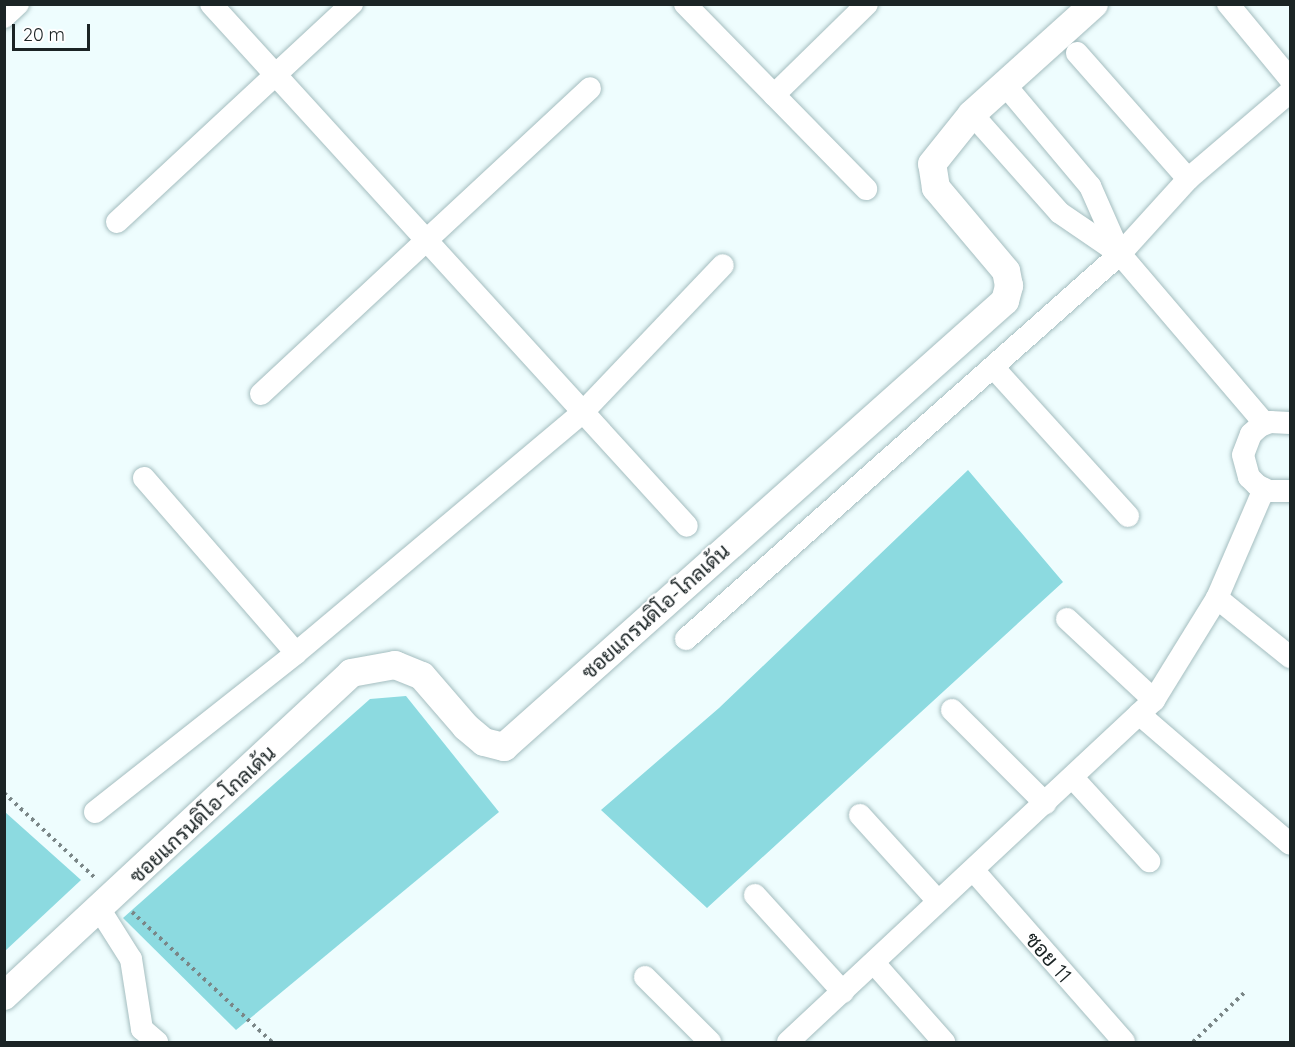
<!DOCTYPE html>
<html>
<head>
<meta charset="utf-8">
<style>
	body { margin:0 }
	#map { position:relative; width:1295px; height:1047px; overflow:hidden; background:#eefdfe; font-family:Quicksand,Sarabun,sans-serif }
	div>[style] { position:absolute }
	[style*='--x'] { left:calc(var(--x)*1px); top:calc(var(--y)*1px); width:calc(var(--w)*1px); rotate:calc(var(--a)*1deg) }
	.green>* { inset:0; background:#8cdae0 }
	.path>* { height:4px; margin-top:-2px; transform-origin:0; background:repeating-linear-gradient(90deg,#7a8687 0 3px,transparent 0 7.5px) }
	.roads { filter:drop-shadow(0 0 2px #a4bdbf) drop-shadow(0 0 2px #a4bdbf) }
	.minor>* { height:22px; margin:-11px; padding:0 11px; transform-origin:11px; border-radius:11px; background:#fff }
	.tertiary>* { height:28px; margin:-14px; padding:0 14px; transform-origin:14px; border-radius:14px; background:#fff }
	span { translate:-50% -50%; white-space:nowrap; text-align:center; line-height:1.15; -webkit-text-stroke:4.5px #fff; paint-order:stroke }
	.street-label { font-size:21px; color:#1b2425 }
	.frame { position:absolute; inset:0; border:6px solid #1b2425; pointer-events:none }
	.scale { position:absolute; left:12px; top:24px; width:78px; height:27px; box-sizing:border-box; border:3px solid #1b2425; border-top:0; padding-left:8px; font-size:18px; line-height:21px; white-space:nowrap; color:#1b2425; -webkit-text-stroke:4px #fff; paint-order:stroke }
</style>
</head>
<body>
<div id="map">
	<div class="green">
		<div style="clip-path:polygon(968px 470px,1063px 582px,707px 908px,601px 810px,719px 708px)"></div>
		<div style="clip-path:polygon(406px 696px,499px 812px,236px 1030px,123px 918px,370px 699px)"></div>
		<div style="clip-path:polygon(5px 812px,81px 880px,5px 951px)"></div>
	</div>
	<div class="path">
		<div style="--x:4;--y:793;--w:123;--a:43"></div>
		<div style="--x:132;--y:912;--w:191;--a:42.9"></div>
		<div style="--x:1193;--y:1042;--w:72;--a:-43.9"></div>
	</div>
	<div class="roads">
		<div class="minor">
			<div style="--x:211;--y:4;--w:706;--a:47.64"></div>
			<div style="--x:685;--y:4;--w:259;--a:45.6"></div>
			<div style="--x:1228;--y:4;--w:97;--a:50.4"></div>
			<div style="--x:4;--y:17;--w:19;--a:-43"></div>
			<div style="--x:1077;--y:53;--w:168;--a:48.6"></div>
			<div style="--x:1006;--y:86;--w:131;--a:50"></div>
			<div style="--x:1090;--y:186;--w:74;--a:66.2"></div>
			<div style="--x:774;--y:95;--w:130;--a:-44.4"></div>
			<div style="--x:972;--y:114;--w:132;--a:48.4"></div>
			<div style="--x:1060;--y:213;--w:73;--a:34.3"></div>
			<div style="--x:1120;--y:254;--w:223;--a:49.5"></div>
			<div style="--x:117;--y:222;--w:321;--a:-42.9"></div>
			<div style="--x:993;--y:367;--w:201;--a:47.8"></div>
			<div style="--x:261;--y:394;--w:449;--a:-42.9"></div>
			<div style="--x:1290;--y:423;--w:20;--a:-177"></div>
			<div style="--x:1270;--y:422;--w:11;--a:158"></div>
			<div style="--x:1260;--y:426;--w:12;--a:138"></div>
			<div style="--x:1251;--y:434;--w:22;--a:111"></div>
			<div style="--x:1243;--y:455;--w:23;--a:75"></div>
			<div style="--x:1249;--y:477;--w:11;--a:45"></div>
			<div style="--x:1257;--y:485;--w:13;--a:29"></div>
			<div style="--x:1268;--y:491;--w:22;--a:0"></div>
			<div style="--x:144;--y:478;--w:232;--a:49"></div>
			<div style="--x:1217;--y:598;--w:94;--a:38.9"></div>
			<div style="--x:1067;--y:619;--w:119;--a:43"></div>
			<div style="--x:686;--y:639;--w:580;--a:-41.58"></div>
			<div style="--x:1120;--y:254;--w:101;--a:-47.8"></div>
			<div style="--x:1188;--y:179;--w:134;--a:-40.5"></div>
			<div style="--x:952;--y:710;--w:132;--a:45"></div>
			<div style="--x:1139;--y:714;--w:199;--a:40.7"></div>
			<div style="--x:1073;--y:778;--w:113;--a:47.5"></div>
			<div style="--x:95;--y:812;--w:256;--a:-38.3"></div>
			<div style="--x:296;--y:653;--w:373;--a:-40"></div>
			<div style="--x:582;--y:413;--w:204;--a:-46.4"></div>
			<div style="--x:860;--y:815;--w:115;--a:47.8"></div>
			<div style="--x:974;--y:871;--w:227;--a:48.7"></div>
			<div style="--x:755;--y:895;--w:131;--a:47.8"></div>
			<div style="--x:100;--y:910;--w:58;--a:57.7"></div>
			<div style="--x:131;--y:959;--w:71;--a:81.1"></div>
			<div style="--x:142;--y:1029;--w:20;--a:41"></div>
			<div style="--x:874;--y:963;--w:106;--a:48.5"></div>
			<div style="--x:645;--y:977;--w:92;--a:45"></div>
			<div style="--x:788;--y:1042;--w:501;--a:-43.06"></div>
			<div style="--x:1154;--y:700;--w:120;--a:-58.3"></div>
			<div style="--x:1217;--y:598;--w:119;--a:-66.7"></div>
		</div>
		<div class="tertiary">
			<div style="--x:4;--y:996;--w:474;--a:-42.9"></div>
			<div style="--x:351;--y:673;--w:45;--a:-10.3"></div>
			<div style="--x:395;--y:665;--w:29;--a:22"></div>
			<div style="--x:422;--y:676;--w:67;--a:49.2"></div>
			<div style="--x:466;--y:727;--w:23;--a:40"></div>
			<div style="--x:484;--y:742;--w:21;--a:14"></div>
			<div style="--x:504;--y:747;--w:671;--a:-41.68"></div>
			<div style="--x:1005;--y:301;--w:16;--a:-75"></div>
			<div style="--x:1009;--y:286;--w:15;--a:-101"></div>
			<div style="--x:1006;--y:271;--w:109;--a:-130.1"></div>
			<div style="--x:936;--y:188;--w:24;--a:-99"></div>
			<div style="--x:932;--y:164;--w:64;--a:-51.3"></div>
			<div style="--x:972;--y:114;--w:164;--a:-42"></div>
		</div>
	</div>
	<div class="street-label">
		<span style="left:655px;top:611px;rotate:-42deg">ซอยแกรนดิโอ-โกลเด้น</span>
		<span style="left:202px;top:814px;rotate:-43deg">ซอยแกรนดิโอ-โกลเด้น</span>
		<span style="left:1049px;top:957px;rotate:49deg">ซอย 11</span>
	</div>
	<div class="frame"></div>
	<div class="scale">20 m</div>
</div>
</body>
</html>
